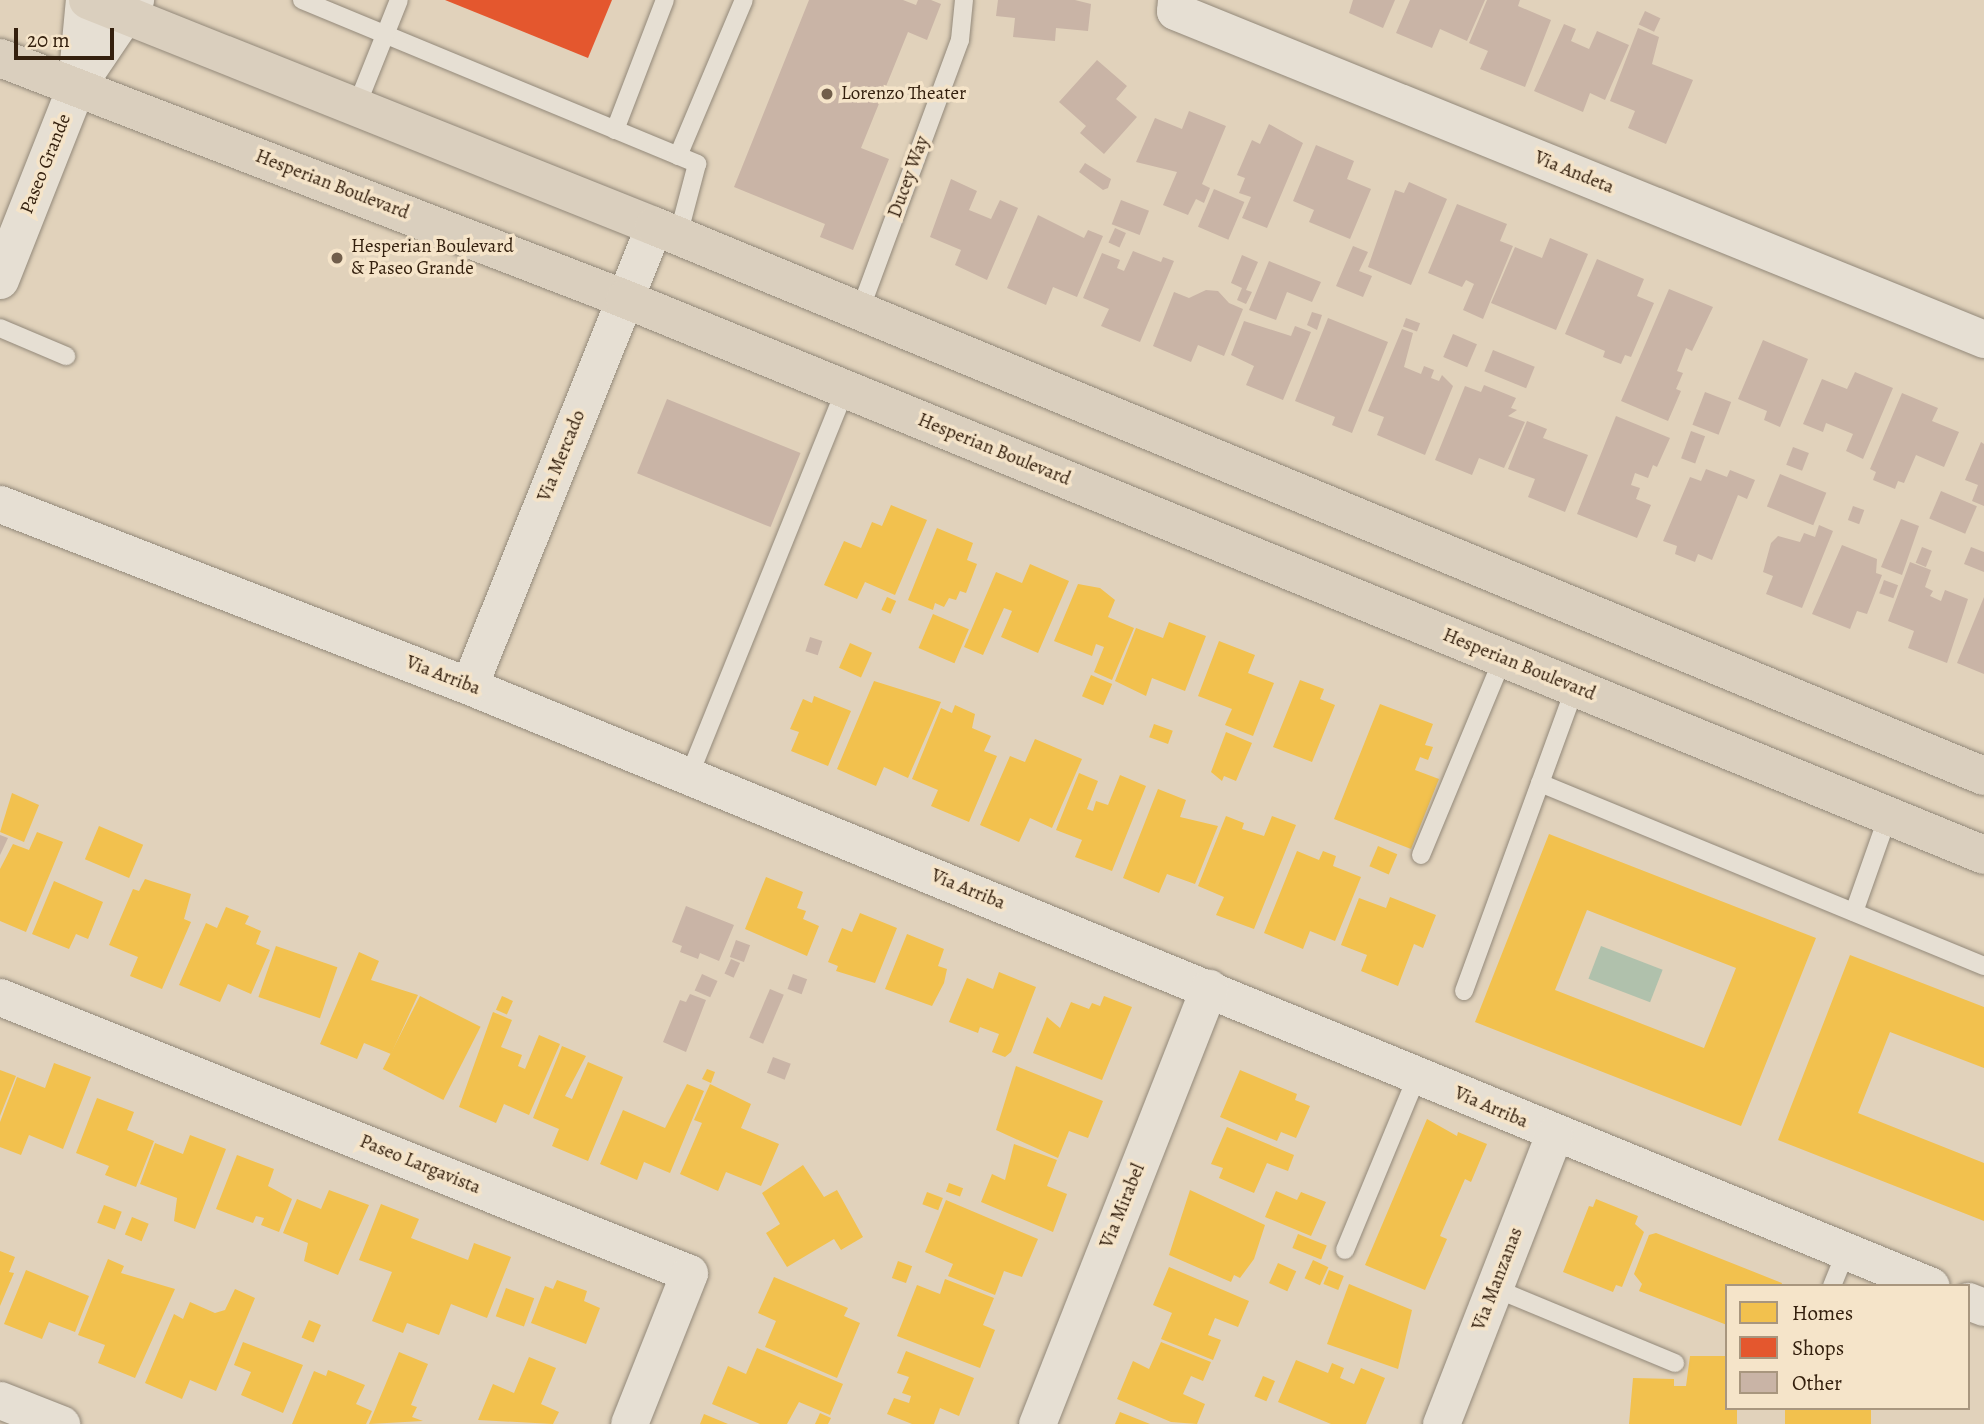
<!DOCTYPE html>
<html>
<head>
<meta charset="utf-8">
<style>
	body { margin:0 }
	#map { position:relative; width:1984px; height:1424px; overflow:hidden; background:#e1d2bb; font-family:Alegreya,serif }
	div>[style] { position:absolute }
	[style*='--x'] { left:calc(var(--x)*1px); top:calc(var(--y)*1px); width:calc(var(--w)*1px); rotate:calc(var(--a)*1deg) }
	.water>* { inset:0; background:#b0c1ac; transform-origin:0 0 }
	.homes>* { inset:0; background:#f2c14e; transform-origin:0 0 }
	.shops>* { inset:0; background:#e4572e }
	.building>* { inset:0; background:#c9b4a6; transform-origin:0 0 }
	.roads { filter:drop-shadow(0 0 2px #93897a) drop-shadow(0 0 2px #93897a) }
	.service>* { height:18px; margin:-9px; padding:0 9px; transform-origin:9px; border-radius:9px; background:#e6dfd3 }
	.minor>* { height:37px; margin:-18.5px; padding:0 18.5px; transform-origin:18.5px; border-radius:18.5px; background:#e6dfd3 }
	.tertiary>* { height:38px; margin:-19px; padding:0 19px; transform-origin:19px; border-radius:19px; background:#e6dfd3 }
	.primary>* { height:38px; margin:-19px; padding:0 19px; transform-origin:19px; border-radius:19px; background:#dacfbe }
	.dots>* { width:19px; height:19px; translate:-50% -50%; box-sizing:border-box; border:4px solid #f5e4c9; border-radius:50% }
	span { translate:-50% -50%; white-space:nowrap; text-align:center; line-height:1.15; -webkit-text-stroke:7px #f5e4c9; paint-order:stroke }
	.poi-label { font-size:19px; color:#34200e }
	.left { translate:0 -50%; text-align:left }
	.street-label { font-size:19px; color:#34200e }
	.legend { position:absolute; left:1725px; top:1284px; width:245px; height:126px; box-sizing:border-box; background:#f5e4c9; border:2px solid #a8967e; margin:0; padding:9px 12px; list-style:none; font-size:21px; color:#34200e }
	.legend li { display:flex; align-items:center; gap:14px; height:35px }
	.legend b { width:35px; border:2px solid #a8967e }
	.scale { position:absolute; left:14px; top:28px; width:100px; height:32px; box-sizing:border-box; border:4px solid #34200e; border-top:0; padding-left:9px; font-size:21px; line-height:24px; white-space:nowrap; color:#34200e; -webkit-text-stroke:5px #f5e4c9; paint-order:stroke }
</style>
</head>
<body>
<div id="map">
	<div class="water">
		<div style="left:1601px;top:946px;width:66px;height:35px;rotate:21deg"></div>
	</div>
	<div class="homes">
		<div style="clip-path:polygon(891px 505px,927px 520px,895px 595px,865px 582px,857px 599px,824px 585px,844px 541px,861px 548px,872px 522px,882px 526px)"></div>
		<div style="clip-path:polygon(937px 528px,973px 543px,967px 560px,977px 564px,966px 593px,960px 591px,956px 600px,949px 598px,944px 607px,935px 603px,933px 610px,908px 600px)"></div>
		<div style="clip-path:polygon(1030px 564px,1069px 581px,1038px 653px,1001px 637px,1012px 611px,1004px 608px,983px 655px,964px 647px,996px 572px,1022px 583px)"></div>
		<div style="clip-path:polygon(1078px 584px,1100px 588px,1115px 600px,1108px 617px,1134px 628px,1112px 680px,1094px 672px,1104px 647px,1096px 644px,1092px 656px,1054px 641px)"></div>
		<div style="left:887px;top:597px;width:10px;height:14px;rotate:24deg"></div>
		<div style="left:933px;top:614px;width:39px;height:37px;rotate:23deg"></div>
		<div style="clip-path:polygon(1169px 622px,1206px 636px,1185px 691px,1152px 678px,1146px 696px,1115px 681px,1136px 628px,1163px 638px)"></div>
		<div style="clip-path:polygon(1219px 641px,1255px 655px,1248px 673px,1274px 683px,1253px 736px,1225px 725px,1232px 709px,1198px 696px)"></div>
		<div style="left:850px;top:643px;width:24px;height:27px;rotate:24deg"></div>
		<div style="left:1091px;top:675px;width:23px;height:23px;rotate:23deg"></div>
		<div style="clip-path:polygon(1300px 680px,1324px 689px,1320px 699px,1335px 705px,1312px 762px,1273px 747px)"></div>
		<div style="clip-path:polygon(874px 681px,941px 702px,908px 778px,884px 767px,876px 786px,837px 769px)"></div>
		<div style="clip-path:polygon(814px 696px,851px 711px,828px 766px,791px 751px,799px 732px,790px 729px,803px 699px,812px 703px)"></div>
		<div style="clip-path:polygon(1380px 704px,1433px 724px,1425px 745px,1433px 747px,1428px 760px,1420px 757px,1415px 770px,1439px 779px,1411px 849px,1334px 819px)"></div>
		<div style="clip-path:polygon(955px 705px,975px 714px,972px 728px,991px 736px,984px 751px,997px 756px,969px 822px,931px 806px,938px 790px,912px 779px,941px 708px,952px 713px)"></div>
		<div style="left:1154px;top:724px;width:20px;height:14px;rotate:20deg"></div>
		<div style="clip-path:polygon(1226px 732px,1252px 743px,1236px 781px,1224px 776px,1222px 781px,1211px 772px)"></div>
		<div style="clip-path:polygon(1035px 739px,1082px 759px,1052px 828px,1030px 818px,1019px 842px,980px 825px,1010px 756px,1025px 762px)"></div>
		<div style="clip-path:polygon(1079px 773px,1098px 781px,1087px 809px,1093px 811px,1096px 801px,1108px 805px,1120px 775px,1146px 786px,1112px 871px,1075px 857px,1082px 840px,1056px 830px)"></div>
		<div style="clip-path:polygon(1158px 789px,1186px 800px,1180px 817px,1218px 826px,1195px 884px,1167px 874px,1159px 893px,1123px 878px)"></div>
		<div style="clip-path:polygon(12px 793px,39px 805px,24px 842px,0 832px)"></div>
		<div style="clip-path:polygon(1226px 816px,1244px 823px,1242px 829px,1264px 836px,1272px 816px,1296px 825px,1254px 929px,1216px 915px,1224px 897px,1198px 886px)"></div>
		<div style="left:99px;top:826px;width:48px;height:36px;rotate:23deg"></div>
		<div style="clip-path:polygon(37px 832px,63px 842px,26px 932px,0 921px,0 869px,13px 844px,29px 850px)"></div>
		<div style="clip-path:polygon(evenodd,1549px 834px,1816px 938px,1741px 1126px,1475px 1022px,1549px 834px,1587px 910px,1736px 968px,1704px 1048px,1555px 990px,1587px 910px)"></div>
		<div style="left:1378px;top:846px;width:21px;height:22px;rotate:23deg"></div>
		<div style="clip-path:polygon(1297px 851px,1319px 860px,1323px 851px,1336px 856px,1333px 866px,1361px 877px,1335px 941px,1310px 931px,1303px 949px,1264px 933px)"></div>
		<div style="clip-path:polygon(766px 877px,803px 892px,797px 908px,806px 911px,803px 919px,819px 926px,807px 956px,745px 929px)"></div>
		<div style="clip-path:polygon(145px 879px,191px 894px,184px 919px,191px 922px,162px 989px,130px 976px,138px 957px,109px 945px,133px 889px,139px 891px)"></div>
		<div style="clip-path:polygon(54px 881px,103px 902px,88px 939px,76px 934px,69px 949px,32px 934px)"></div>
		<div style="clip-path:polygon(1390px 897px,1436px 915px,1423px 948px,1414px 944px,1398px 986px,1361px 971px,1367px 955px,1341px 945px,1359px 898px,1386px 908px)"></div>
		<div style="clip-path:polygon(226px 907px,249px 916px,245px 924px,261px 931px,256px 944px,270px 950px,251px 994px,228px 984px,220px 1002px,179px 985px,206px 923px,217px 928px)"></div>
		<div style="clip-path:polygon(860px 913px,897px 928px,875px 983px,836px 971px,838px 966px,828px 962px,842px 928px,852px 932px)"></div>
		<div style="clip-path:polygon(907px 934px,944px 949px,938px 966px,947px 969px,944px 983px,932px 1006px,885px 989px)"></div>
		<div style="left:276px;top:946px;width:65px;height:54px;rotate:19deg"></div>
		<div style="clip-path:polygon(359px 952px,379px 961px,371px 980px,418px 995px,391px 1054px,364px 1043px,357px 1059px,320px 1044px)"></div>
		<div style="clip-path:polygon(1850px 955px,1984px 1007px,1984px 1068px,1890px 1032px,1858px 1113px,1984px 1163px,1984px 1221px,1778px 1140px)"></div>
		<div style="clip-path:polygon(999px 972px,1036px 987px,1011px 1052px,1005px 1057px,992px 1052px,999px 1034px,980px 1027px,978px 1033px,949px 1022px,967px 978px,993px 989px)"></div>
		<div style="left:420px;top:996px;width:68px;height:82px;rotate:27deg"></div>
		<div style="left:502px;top:996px;width:12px;height:15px;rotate:24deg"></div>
		<div style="clip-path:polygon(1104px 996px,1132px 1007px,1102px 1080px,1033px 1053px,1047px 1017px,1060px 1028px,1071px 1002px,1089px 1009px,1092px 1003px,1100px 1006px)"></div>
		<div style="clip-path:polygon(493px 1012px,512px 1020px,501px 1047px,522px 1055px,518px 1066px,525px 1069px,539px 1035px,560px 1044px,529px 1115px,504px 1104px,496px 1123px,459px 1107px)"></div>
		<div style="clip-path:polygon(562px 1046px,586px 1056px,565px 1096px,572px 1099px,588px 1062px,623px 1077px,588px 1161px,552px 1146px,559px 1129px,533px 1118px)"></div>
		<div style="clip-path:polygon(54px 1063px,91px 1077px,63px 1149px,29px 1135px,21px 1155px,0 1147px,0 1122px,17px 1077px,45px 1088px)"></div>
		<div style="clip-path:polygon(1016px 1066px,1103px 1101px,1088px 1138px,1069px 1131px,1058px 1158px,996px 1130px)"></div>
		<div style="clip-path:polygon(707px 1069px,715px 1072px,711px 1083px,702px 1079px)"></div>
		<div style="clip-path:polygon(0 1070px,16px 1076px,0 1116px)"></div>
		<div style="clip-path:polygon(1240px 1070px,1297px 1094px,1295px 1100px,1310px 1106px,1296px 1138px,1281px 1132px,1277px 1141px,1220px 1117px)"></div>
		<div style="clip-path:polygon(687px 1084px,704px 1091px,670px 1173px,644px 1162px,637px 1180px,600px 1164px,623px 1110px,665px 1128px)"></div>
		<div style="clip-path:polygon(710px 1084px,751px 1104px,741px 1128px,779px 1144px,761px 1186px,726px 1172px,718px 1191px,680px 1174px,702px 1123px,694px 1120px)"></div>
		<div style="clip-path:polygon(97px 1098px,134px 1112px,127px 1130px,154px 1141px,136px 1187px,105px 1175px,109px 1166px,76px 1153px)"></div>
		<div style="clip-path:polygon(1427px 1119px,1457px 1136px,1458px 1132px,1487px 1144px,1471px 1182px,1465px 1179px,1440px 1236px,1447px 1239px,1425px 1290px,1365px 1265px)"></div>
		<div style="clip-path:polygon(1227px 1127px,1294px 1155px,1288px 1171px,1267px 1163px,1254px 1193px,1219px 1178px,1223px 1168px,1211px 1164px)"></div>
		<div style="clip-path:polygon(190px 1135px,226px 1149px,195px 1229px,174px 1221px,177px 1198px,140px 1184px,155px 1143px,183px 1154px)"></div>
		<div style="clip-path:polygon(1014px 1144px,1057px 1160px,1047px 1186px,1067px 1194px,1053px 1232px,981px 1202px,992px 1174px,1005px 1180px)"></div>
		<div style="clip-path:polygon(237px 1155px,274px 1169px,268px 1186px,292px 1199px,279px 1232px,261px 1225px,264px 1218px,256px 1216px,253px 1223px,216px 1209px)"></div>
		<div style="clip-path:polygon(803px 1165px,824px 1197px,837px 1190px,863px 1237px,841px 1250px,834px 1239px,787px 1267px,766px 1233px,780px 1224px,762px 1193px)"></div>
		<div style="left:949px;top:1183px;width:15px;height:9px;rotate:20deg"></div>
		<div style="clip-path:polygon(329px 1190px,369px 1205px,338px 1275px,304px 1261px,308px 1243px,283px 1233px,297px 1199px,321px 1209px)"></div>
		<div style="clip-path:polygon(1190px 1190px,1265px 1225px,1254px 1259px,1240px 1278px,1234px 1275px,1231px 1282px,1169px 1255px)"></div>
		<div style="clip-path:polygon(1276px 1191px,1297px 1200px,1301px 1192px,1326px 1202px,1311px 1236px,1265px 1217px)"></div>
		<div style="left:927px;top:1192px;width:17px;height:13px;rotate:21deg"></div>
		<div style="clip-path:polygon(1596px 1199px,1638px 1216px,1635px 1224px,1644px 1232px,1622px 1287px,1616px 1285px,1613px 1292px,1563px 1272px,1589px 1206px,1593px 1207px)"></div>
		<div style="clip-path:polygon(946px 1200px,1038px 1239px,1022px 1277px,1004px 1271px,995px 1295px,948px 1276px,953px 1264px,925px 1252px)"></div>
		<div style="clip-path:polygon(381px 1204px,419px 1219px,411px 1238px,468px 1260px,474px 1243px,511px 1257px,487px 1318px,451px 1304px,439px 1335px,407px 1323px,403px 1333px,372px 1321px,392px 1272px,359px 1260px)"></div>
		<div style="left:104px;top:1205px;width:19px;height:19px;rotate:21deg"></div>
		<div style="left:132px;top:1217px;width:18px;height:19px;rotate:22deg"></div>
		<div style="clip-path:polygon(1656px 1233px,1782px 1283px,1781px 1286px,1727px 1286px,1727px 1325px,1639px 1291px,1642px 1284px,1634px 1274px,1649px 1235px)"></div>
		<div style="left:1298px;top:1234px;width:31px;height:15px;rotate:22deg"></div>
		<div style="clip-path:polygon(0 1251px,15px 1257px,9px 1272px,14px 1273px,0 1306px)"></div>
		<div style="clip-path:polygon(108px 1259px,124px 1266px,121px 1273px,175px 1289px,135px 1378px,98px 1363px,105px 1345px,78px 1335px)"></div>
		<div style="left:1313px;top:1260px;width:17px;height:20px;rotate:25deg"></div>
		<div style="left:898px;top:1261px;width:15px;height:18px;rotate:20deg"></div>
		<div style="left:1278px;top:1263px;width:20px;height:22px;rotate:24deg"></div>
		<div style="clip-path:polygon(1169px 1267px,1249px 1301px,1238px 1327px,1215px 1318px,1208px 1335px,1221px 1340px,1213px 1360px,1161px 1339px,1172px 1313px,1153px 1305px)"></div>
		<div style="clip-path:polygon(26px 1270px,89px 1296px,75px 1332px,49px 1322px,42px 1339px,4px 1324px)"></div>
		<div style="left:1329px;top:1270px;width:16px;height:15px;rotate:22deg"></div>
		<div style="clip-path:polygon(774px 1277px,848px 1308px,844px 1316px,860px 1323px,837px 1378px,765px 1347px,776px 1321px,758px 1313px)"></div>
		<div style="clip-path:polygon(945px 1279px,994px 1298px,983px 1325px,995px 1330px,980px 1368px,897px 1336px,917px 1285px,940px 1294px)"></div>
		<div style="clip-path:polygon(557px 1280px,587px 1291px,584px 1301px,600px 1308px,586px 1344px,531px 1323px,545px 1286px,553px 1289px)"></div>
		<div style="clip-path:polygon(1349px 1284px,1412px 1310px,1398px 1369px,1327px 1344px)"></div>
		<div style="left:506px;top:1288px;width:30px;height:30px;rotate:20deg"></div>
		<div style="clip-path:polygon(235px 1289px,255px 1298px,216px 1391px,190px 1380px,182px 1399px,145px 1383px,174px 1314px,183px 1319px,190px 1302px,215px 1313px,225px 1310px)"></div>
		<div style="left:309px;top:1320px;width:13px;height:19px;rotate:23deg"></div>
		<div style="clip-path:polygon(243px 1342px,303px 1365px,283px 1413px,241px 1395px,251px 1372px,234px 1365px)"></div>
		<div style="clip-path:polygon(1161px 1342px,1211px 1362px,1203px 1381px,1191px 1376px,1183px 1394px,1205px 1404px,1197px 1424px,1171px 1422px,1117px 1399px,1133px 1361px,1149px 1369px)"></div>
		<div style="clip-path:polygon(757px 1348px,843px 1384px,830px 1415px,799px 1402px,787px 1424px,760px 1424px,712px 1404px,728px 1366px,746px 1374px)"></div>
		<div style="clip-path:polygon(906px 1351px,974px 1378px,959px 1416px,940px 1408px,934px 1424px,912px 1424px,887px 1414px,894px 1398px,909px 1403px,911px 1396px,902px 1393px,909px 1377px,897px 1373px)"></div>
		<div style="clip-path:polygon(399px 1352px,428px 1364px,411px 1405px,417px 1407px,412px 1417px,423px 1421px,369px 1424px)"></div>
		<div style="clip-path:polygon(1690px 1356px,1727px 1356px,1727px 1408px,1737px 1408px,1737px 1424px,1629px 1424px,1633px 1378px,1674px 1379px,1674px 1386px,1686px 1386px)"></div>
		<div style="clip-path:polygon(529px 1357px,556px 1368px,541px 1404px,559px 1412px,553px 1424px,478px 1420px,493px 1384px,514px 1393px)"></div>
		<div style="clip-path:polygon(1296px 1360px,1328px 1373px,1332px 1363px,1344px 1368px,1340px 1378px,1354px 1384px,1361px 1368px,1385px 1378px,1366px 1424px,1331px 1424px,1278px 1402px)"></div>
		<div style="clip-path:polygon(328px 1370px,365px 1385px,356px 1404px,372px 1411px,366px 1424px,292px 1424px,314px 1371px,326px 1376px)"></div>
		<div style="left:1263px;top:1376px;width:13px;height:22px;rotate:23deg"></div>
		<div style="left:1785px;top:1408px;width:86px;height:16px"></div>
		<div style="clip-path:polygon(1120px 1412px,1150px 1424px,1115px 1424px)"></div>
		<div style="clip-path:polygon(820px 1413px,831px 1418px,828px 1424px,815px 1424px)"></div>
		<div style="clip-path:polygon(704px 1414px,728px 1424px,700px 1424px)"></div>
	</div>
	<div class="shops">
		<div style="clip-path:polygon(445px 0,612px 0,588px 58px)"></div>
	</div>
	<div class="building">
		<div style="clip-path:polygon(809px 0,903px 0,916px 5px,918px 0,931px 0,941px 4px,927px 40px,908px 32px,861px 148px,889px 159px,853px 250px,820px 237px,825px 224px,734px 187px)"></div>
		<div style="clip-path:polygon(998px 0,1075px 0,1091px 4px,1088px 31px,1056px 28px,1055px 41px,1013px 37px,1015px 18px,996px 16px)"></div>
		<div style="clip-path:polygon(1353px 0,1395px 0,1383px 28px,1349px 13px)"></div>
		<div style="clip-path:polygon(1410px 0,1485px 0,1467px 41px,1440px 29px,1432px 48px,1396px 33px)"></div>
		<div style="clip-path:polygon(1487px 0,1520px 0,1518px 6px,1551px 20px,1525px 87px,1480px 69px,1488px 51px,1469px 43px)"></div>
		<div style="left:1645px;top:11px;width:17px;height:15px;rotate:25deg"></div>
		<div style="clip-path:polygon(1564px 24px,1576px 29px,1571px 41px,1589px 49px,1597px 31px,1629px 45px,1605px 100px,1590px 93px,1583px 112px,1534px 91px)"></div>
		<div style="clip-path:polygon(1638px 28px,1659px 37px,1652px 64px,1693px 80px,1666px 144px,1628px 128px,1635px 111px,1610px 101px)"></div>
		<div style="clip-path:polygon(1097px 60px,1127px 86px,1116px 99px,1137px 117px,1104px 154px,1080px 133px,1086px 126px,1059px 102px)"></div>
		<div style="clip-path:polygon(1189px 111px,1226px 126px,1202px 184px,1210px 188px,1204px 203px,1196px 199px,1188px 215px,1163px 205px,1177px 172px,1136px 162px,1155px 118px,1182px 129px)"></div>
		<div style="clip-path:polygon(1269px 124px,1303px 143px,1267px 228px,1242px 218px,1251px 197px,1239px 193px,1245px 178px,1237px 175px,1252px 140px,1260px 144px)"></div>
		<div style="clip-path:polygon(1316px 145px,1354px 161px,1347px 179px,1371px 189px,1350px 239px,1309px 222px,1314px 210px,1293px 201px)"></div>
		<div style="clip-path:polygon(1085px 163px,1111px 179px,1108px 188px,1103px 190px,1079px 172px)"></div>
		<div style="clip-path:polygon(951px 179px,977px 191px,969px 210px,991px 219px,1000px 200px,1018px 208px,987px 280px,955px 265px,961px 250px,930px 237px)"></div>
		<div style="clip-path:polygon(1409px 182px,1447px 199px,1411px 285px,1368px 267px,1395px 190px,1404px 193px)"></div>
		<div style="left:1214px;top:189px;width:33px;height:41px;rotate:23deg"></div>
		<div style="left:1121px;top:200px;width:30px;height:26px;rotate:21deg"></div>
		<div style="clip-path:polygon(1457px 204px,1507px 224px,1500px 241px,1513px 246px,1483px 319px,1463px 310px,1474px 284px,1466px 280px,1462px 287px,1428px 273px)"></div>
		<div style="clip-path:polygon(1038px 215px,1084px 238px,1088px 230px,1103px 236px,1077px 297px,1053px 287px,1046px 305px,1007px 288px)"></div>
		<div style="left:1115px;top:228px;width:12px;height:16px;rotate:24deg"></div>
		<div style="clip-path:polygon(1550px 238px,1588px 254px,1556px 330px,1491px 303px,1515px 247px,1542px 258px)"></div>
		<div style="clip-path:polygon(1353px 246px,1368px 252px,1359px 271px,1372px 276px,1363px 297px,1336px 286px)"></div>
		<div style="clip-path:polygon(1133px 251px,1161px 262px,1163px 257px,1174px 261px,1140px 342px,1101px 326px,1109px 309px,1083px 298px,1102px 253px,1120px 260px,1117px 268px,1124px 271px)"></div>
		<div style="clip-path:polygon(1242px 255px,1258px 262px,1246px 290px,1252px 292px,1246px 304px,1237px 300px,1242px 288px,1231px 283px)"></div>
		<div style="clip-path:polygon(1597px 259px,1644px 279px,1637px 296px,1654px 303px,1631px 357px,1625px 355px,1621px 364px,1603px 357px,1605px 351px,1565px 334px)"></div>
		<div style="clip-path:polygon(1269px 261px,1321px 282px,1312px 302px,1287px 292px,1276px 320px,1249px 310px)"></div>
		<div style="clip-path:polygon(1669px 289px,1713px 307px,1692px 351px,1686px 348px,1677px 371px,1683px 373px,1676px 389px,1681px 391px,1668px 421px,1621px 401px)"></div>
		<div style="clip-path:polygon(1206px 290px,1218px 291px,1229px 303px,1243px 309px,1224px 356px,1198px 345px,1191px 362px,1153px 346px,1174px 292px,1189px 298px)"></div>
		<div style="clip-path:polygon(1312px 312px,1322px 315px,1317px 330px,1307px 325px)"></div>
		<div style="clip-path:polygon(1328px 318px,1388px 342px,1352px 433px,1332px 425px,1335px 417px,1295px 401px)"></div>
		<div style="left:1406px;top:318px;width:15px;height:9px;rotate:20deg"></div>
		<div style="clip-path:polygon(1244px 321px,1291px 336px,1295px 326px,1311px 332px,1283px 400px,1246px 385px,1254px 366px,1231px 355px)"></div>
		<div style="clip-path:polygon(1402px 329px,1413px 333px,1404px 367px,1421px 374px,1424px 366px,1434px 370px,1431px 378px,1439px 381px,1442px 375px,1453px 386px,1425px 455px,1377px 435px,1384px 417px,1368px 411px)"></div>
		<div style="left:1453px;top:334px;width:26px;height:25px;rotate:23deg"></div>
		<div style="clip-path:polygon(1763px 340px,1808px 359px,1780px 427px,1764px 420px,1767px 411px,1738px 399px)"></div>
		<div style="left:1493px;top:350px;width:45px;height:23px;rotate:22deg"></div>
		<div style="clip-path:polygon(1855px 372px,1893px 388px,1863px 459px,1846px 451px,1853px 434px,1826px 423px,1823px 432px,1803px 424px,1822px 379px,1847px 389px)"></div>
		<div style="clip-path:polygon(1484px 385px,1516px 398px,1511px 408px,1517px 410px,1508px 416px,1525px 422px,1504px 468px,1479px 458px,1472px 475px,1435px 460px,1465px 386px,1481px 392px)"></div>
		<div style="left:1705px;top:392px;width:28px;height:35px;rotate:21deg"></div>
		<div style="clip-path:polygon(1902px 393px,1938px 408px,1932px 421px,1959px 432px,1944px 467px,1916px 455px,1904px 483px,1898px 481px,1895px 489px,1873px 480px,1876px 472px,1870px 469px)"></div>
		<div style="left:667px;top:399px;width:144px;height:80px;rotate:22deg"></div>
		<div style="clip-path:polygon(1616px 416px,1670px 438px,1657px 467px,1653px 465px,1648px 478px,1635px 473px,1631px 485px,1640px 488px,1636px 499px,1651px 505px,1637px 538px,1577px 514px)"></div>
		<div style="clip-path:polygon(1527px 421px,1547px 429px,1543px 438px,1588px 455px,1565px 512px,1528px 497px,1535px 479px,1508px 469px)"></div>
		<div style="left:1691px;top:431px;width:15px;height:29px;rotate:20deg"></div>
		<div style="clip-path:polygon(1981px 442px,1984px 444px,1984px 506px,1972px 501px,1978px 485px,1965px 480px)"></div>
		<div style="left:1793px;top:447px;width:17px;height:19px;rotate:21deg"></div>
		<div style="clip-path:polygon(1706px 469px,1727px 477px,1730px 470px,1755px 480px,1747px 499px,1738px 495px,1712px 560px,1698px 554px,1695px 562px,1675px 554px,1677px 546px,1663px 541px,1690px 477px,1701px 481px)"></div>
		<div style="left:1780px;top:474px;width:50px;height:35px;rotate:22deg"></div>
		<div style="left:1941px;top:491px;width:39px;height:30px;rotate:23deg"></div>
		<div style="left:1853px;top:506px;width:12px;height:15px;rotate:20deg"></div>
		<div style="clip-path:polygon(1901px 519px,1919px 526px,1902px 575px,1881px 567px)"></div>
		<div style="clip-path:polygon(1819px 525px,1833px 531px,1802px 608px,1766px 594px,1773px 576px,1763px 572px,1771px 543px,1778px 536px,1800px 542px,1804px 533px,1815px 537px)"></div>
		<div style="clip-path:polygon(1842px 545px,1877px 559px,1876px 573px,1882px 575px,1867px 614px,1857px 611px,1850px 629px,1812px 614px)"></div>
		<div style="left:1922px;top:547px;width:11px;height:17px;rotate:22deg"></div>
		<div style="clip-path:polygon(1971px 547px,1984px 552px,1984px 572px,1964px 564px)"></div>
		<div style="clip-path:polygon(1910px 562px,1931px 570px,1925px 587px,1933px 591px,1930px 596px,1941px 601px,1945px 590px,1968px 599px,1947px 663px,1908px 648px,1914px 631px,1888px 621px)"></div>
		<div style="left:1884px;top:580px;width:15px;height:14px;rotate:20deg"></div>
		<div style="clip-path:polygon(1984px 597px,1984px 674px,1957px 663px)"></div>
		<div style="left:810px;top:637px;width:13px;height:15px;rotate:18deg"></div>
		<div style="clip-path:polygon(0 835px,8px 838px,0 855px)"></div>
		<div style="clip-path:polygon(686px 906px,734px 925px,719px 961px,700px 953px,698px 959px,680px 952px,682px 946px,672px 942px)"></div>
		<div style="left:736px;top:940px;width:15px;height:18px;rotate:20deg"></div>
		<div style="left:731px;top:959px;width:10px;height:16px;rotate:24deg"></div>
		<div style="left:702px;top:974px;width:17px;height:18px;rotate:24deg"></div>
		<div style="left:793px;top:974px;width:15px;height:16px;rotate:20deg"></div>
		<div style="left:770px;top:989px;width:15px;height:53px;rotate:23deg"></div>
		<div style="clip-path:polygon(690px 994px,706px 1000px,686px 1052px,663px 1042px,680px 1000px,686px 1002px)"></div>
		<div style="left:773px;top:1057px;width:19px;height:17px;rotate:21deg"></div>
	</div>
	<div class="roads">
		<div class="service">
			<div style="--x:302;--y:0;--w:428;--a:22.5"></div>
			<div style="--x:697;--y:164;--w:74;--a:104.8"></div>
			<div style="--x:355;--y:110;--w:118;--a:-68.2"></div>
			<div style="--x:615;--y:130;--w:139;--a:-69"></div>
			<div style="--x:678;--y:156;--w:169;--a:-67.1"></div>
			<div style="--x:859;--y:313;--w:291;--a:-69.7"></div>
			<div style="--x:960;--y:40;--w:40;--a:-84.3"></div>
			<div style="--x:0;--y:328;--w:72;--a:23"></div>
			<div style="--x:689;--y:776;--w:417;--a:-68"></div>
			<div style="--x:1540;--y:783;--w:480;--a:22.4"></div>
			<div style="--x:1421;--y:855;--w:213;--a:-67.4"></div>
			<div style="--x:1854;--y:912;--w:102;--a:-70.5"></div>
			<div style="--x:1464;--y:991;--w:323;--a:-69.9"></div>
			<div style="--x:1345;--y:1250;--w:188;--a:-67.5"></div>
			<div style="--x:1832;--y:1286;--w:37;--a:-68"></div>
			<div style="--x:1494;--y:1288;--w:196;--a:22.5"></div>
		</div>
		<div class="minor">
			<div style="--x:1176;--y:0;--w:11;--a:95"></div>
			<div style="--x:1175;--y:11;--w:873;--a:22.07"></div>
			<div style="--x:0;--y:504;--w:503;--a:21.21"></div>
			<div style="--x:469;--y:686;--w:1580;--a:22.31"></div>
			<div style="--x:469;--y:686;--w:496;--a:-68.1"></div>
			<div style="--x:0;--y:997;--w:742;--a:21.83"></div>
			<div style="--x:689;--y:1273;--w:162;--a:111.7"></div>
			<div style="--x:1968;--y:1301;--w:17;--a:21"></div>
			<div style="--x:0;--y:1400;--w:66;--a:21.5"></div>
			<div style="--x:1037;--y:1424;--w:469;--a:-68.5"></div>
			<div style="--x:1441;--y:1424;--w:311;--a:-68.7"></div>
		</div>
		<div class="tertiary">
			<div style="--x:77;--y:84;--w:84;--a:-84.6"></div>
			<div style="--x:0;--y:280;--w:209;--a:-68.4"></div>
			<div style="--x:77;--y:86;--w:104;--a:-56"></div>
		</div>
		<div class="primary">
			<div style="--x:88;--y:0;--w:609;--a:21.77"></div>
			<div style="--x:654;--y:226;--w:1439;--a:22.47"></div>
			<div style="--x:0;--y:58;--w:670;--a:21.09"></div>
			<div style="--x:625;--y:299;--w:1468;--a:22.25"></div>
		</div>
	</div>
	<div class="dots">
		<div style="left:827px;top:94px;background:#715e4b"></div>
		<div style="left:337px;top:258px;background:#715e4b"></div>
	</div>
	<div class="poi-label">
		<span class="left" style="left:841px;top:94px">Lorenzo Theater</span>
		<span class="left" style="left:351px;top:258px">Hesperian Boulevard<br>&amp; Paseo Grande</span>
	</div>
	<div class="street-label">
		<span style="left:46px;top:164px;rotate:-68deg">Paseo Grande</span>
		<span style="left:1574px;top:173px;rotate:22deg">Via Andeta</span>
		<span style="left:909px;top:177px;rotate:-70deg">Ducey Way</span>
		<span style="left:332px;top:185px;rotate:21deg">Hesperian Boulevard</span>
		<span style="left:994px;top:450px;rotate:22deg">Hesperian Boulevard</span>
		<span style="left:562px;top:456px;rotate:-68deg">Via Mercado</span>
		<span style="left:1519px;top:665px;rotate:22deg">Hesperian Boulevard</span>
		<span style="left:443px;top:676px;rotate:21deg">Via Arriba</span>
		<span style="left:968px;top:890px;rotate:22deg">Via Arriba</span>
		<span style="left:1491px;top:1108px;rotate:23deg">Via Arriba</span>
		<span style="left:420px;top:1165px;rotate:22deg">Paseo Largavista</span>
		<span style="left:1123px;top:1206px;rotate:-68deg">Via Mirabel</span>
		<span style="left:1498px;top:1279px;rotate:-69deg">Via Manzanas</span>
	</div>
	<ul class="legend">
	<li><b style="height:19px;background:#f2c14e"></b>Homes</li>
	<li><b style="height:19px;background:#e4572e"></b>Shops</li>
	<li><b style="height:19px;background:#c9b4a6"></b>Other</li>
	</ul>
	<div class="scale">20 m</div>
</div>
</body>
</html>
